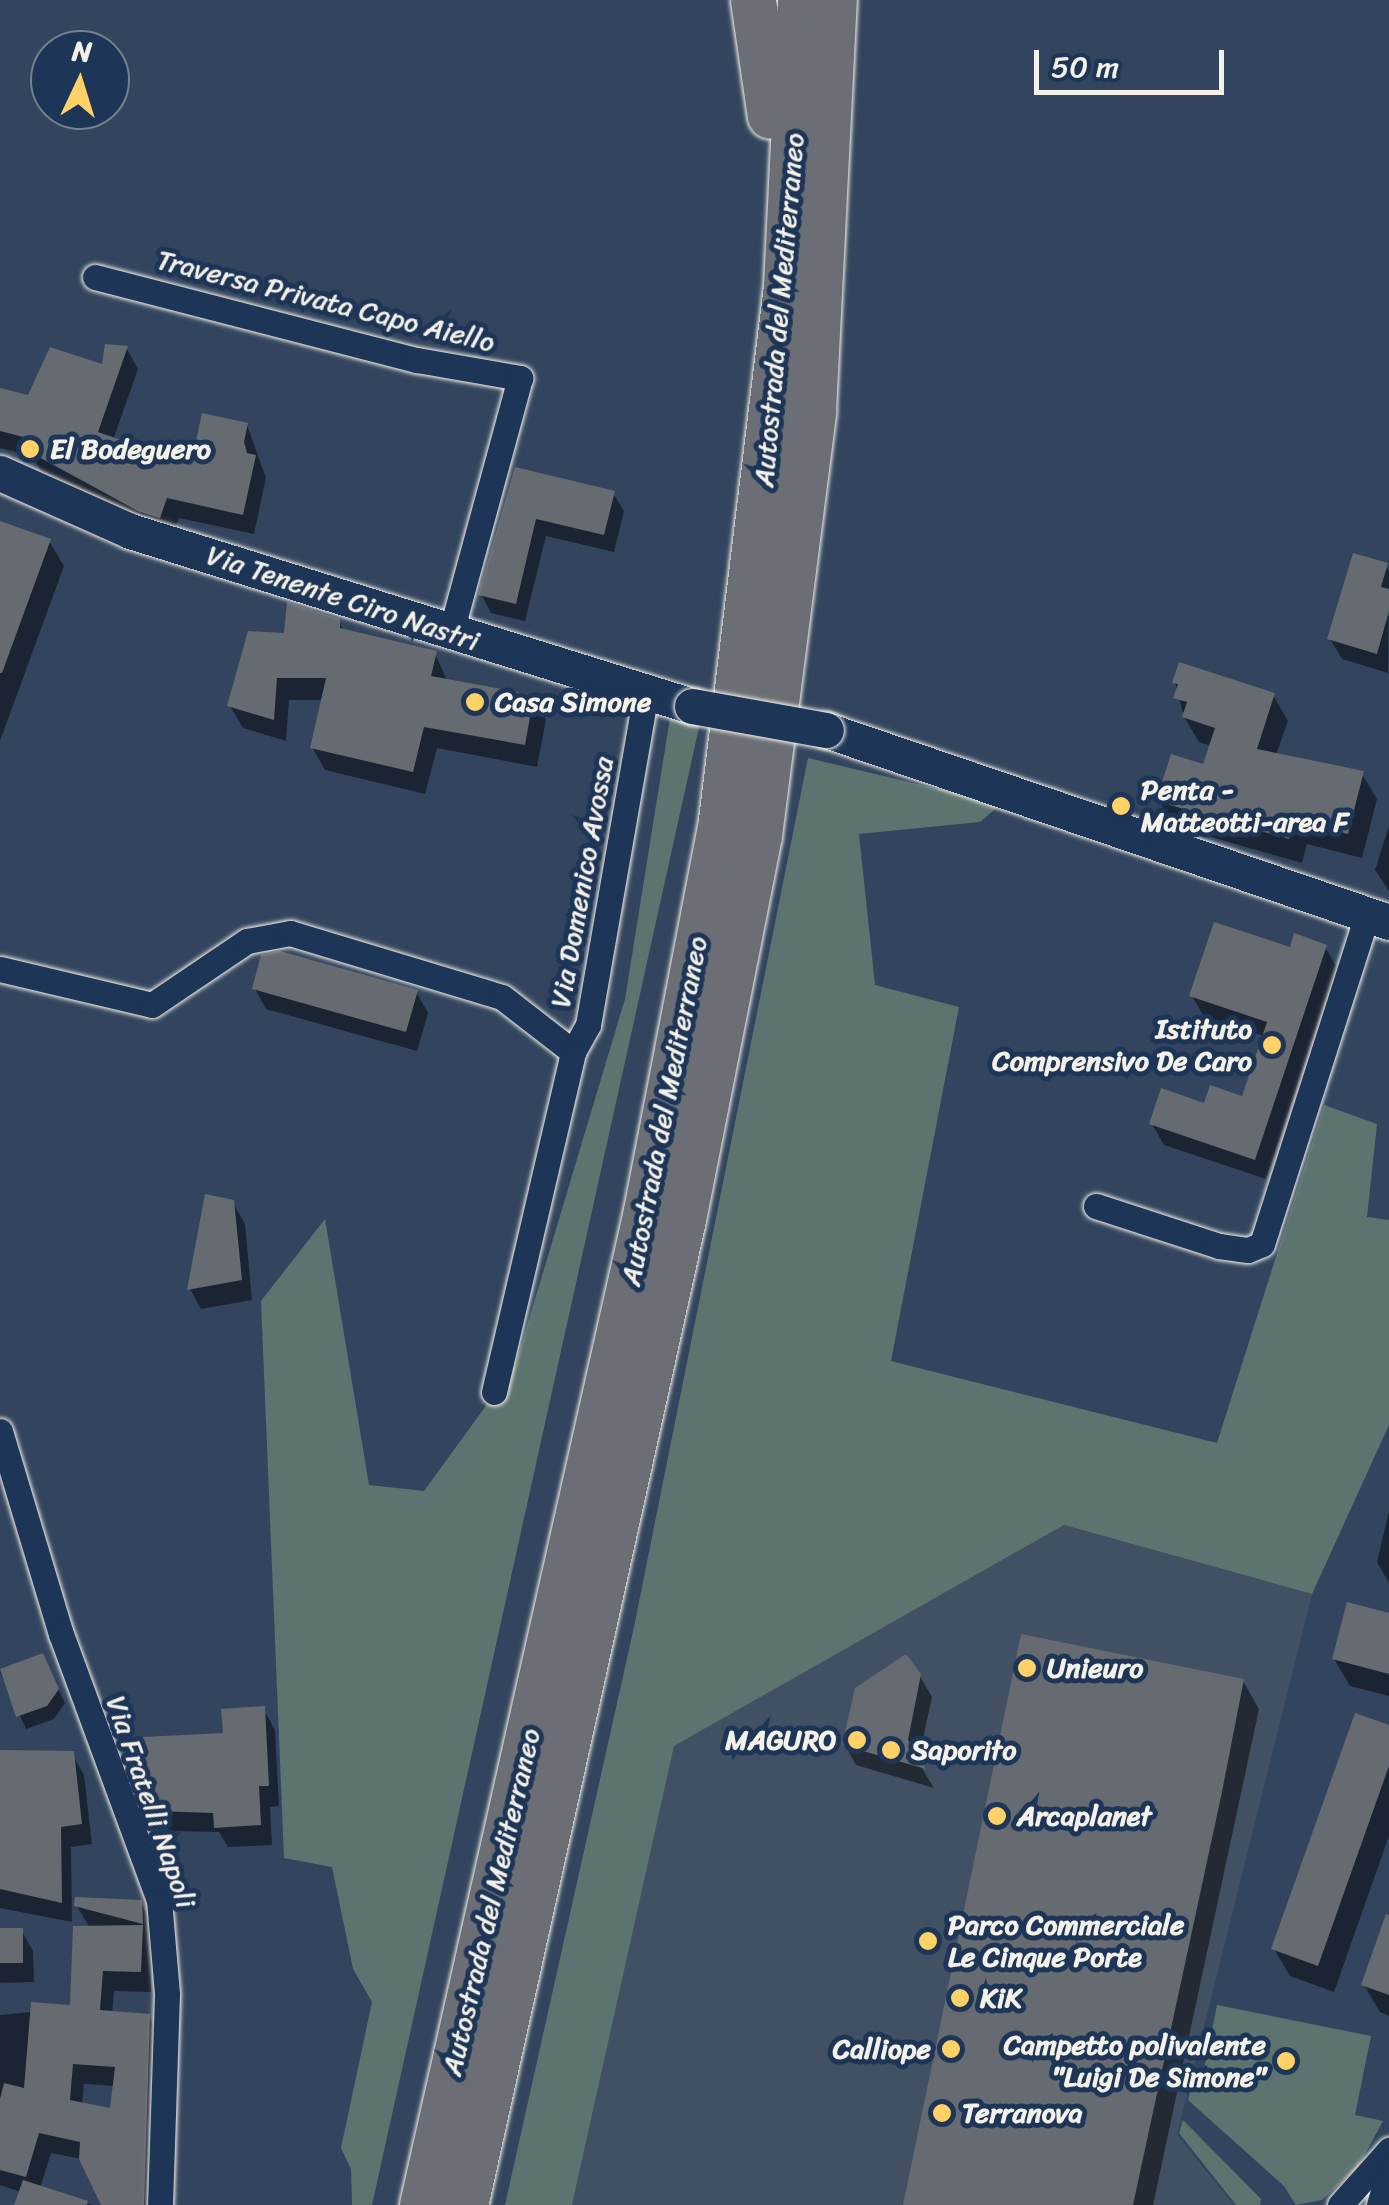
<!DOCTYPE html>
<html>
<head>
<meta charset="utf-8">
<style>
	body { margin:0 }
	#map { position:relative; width:1389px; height:2205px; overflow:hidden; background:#33455e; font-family:Sriracha,sans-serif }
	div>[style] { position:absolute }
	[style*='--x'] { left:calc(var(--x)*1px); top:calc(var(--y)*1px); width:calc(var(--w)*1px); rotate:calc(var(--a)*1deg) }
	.built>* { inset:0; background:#425063 }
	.green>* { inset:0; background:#5c736f }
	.shadow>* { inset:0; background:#0007 }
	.building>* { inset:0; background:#656b70; transform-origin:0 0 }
	.roads { filter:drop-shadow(0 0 2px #f4f1e8) drop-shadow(0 0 2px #f4f1e8) }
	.street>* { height:25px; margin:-12.5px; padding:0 12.5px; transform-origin:12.5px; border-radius:12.5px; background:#1d3557 }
	.secondary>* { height:35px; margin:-17.5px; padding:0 17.5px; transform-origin:17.5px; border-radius:17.5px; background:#1d3557 }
	.highway>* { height:45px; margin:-22.5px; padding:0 22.5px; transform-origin:22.5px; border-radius:22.5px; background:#6b6f75 }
	.bridges { filter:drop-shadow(0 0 2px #f4f1e8) drop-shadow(0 0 2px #f4f1e8) }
	.secondary-bridge>* { height:35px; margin:-17.5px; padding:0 17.5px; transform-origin:17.5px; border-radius:17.5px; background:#1d3557 }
	.dots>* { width:28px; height:28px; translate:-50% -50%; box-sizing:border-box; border:5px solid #1d3557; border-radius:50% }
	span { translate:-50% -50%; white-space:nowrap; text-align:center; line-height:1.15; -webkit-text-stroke:10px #1d3557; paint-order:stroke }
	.street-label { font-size:28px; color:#f4f1e8 }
	.poi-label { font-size:28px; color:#f4f1e8; font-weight:700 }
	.left { translate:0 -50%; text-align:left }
	.right { translate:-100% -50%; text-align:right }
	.north { position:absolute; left:30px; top:30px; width:100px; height:100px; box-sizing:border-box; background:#1d3557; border:2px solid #738091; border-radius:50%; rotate:4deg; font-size:28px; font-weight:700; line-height:40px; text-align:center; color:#f4f1e8 }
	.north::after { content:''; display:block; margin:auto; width:35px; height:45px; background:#ffd166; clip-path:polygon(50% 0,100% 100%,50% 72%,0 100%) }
	.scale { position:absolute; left:1034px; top:50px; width:190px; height:45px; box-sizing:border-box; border:5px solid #f4f1e8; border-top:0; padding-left:12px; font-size:30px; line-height:35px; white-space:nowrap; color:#f4f1e8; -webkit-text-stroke:8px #1d3557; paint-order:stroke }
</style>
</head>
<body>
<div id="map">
	<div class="built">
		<div style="clip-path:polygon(1064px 1525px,1312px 1594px,1177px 2135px,1234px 2205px,572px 2205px,674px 1746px)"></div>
	</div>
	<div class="green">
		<div style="clip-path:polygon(670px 718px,700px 723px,372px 2205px,352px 2205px,351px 2169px,341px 2148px,372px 2002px,353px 1969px,332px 1867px,284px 1858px,261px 1301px,325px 1219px,369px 1485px,424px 1491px,515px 1366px,625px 999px)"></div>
		<div style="clip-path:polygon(808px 758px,1001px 804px,980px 822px,859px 834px,875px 985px,959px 1007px,891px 1361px,1217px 1443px,1324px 1105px,1377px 1124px,1367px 1217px,1389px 1220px,1389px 1425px,1312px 1594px,1064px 1525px,674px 1746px,572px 2205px,505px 2205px,634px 1627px)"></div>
		<div style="clip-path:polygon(1217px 2005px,1371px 2036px,1355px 2115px,1383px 2121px,1358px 2167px,1322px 2200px,1296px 2205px,1284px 2186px,1188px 2100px,1192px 2084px,1201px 2085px)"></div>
		<div style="clip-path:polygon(1183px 2120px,1261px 2199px,1260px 2205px,1236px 2205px,1179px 2133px)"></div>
	</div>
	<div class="shadow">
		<div style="clip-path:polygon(127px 349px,138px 369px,113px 440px,193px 468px,247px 425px,266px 478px,254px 534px,179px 518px,171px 537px,41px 471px,32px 456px,0 448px,0 393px,30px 398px,103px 367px)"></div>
		<div style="clip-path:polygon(517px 470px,613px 493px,624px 511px,614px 552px,546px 536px,525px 621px,491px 613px,481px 594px)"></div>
		<div style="clip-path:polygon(0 524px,49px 541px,64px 566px,0 741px)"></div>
		<div style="clip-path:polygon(1386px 565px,1389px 571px,1388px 673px,1342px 659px,1330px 639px)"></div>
		<div style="clip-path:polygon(338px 621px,344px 631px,435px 653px,447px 681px,533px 697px,546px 720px,537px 767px,437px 748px,425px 794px,325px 770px,312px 747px,324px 700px,289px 700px,286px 741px,243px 728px,230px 706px,286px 636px)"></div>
		<div style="clip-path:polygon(1175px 682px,1273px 695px,1288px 721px,1276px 755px,1362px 774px,1377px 799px,1362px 858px,1307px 844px,1302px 863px,1173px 826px,1159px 801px,1204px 768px,1211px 746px,1199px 742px,1184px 717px)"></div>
		<div style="clip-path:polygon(1389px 826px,1389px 891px,1375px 870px)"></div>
		<div style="clip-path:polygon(1325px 947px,1337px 967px,1266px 1179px,1164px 1145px,1152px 1124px,1244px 1099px,1264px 1036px,1204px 1017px,1192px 996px,1291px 950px)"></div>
		<div style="clip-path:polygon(255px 989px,416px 992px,428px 1013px,417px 1051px,266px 1009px)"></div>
		<div style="clip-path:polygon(233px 1203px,245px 1224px,252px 1300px,201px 1309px,190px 1289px)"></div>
		<div style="clip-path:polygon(1389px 1511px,1389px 1583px,1377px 1562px)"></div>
		<div style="clip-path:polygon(1389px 1616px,1389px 1696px,1350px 1686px,1334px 1659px)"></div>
		<div style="clip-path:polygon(42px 1656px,65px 1703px,54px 1719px,26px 1729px,0 1672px)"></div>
		<div style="clip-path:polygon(919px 1675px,932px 1697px,918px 1762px,934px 1788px,856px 1765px,845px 1745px)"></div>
		<div style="clip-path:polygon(1243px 1681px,1259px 1709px,1153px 2205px,906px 2205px)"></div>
		<div style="clip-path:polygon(263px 1709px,275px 1730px,279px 1806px,270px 1807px,272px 1845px,228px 1847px,219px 1832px,169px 1831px,150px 1799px)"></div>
		<div style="clip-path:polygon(1389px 1728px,1389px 1836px,1334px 1992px,1290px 1976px,1274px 1949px)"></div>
		<div style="clip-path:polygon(0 1753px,72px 1754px,84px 1775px,92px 1844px,71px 1847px,72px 1922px,0 1908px)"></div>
		<div style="clip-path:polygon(evenodd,140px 1902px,152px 1923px,151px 1992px,114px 1991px,112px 2014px,149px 2016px,160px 2037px,156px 2205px,104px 2205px,81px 2159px,51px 2153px,40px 2188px,93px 2205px,16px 2205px,21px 2192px,0 2185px,0 2015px,72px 2008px,90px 1928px,76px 1905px,140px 1902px,84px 2084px,115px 2086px,112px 2111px,82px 2105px,84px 2084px)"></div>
		<div style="clip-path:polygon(1389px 1913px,1389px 2016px,1380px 2012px,1364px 1985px)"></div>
		<div style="clip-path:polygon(21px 1930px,33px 1951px,34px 1982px,0 1983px,0 1931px)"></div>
	</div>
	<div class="building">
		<div style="clip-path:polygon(105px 344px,128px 346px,98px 432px,191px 465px,202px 413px,248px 423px,244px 442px,247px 453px,256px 455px,243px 515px,167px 498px,160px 518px,138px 511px,26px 450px,31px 439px,0 431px,0 388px,28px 395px,50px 347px,102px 364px)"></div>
		<div style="clip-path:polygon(515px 467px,615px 491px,604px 535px,536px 519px,516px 604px,478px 595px)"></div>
		<div style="clip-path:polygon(0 521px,51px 539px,2px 673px,0 673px)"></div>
		<div style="clip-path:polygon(1353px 553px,1388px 563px,1381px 587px,1389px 589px,1389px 611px,1377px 654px,1327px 639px)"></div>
		<div style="clip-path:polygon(287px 602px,340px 619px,340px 628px,437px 651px,431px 676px,534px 695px,525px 745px,424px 727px,413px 772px,310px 748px,326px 678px,277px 678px,274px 720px,227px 706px,248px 631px,284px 633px)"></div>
		<div style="clip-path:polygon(1179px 662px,1275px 693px,1257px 749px,1364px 771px,1348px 834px,1294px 820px,1289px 839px,1156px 801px,1171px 754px,1203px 764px,1215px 728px,1182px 717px,1187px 702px,1173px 698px,1178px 684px,1172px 683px)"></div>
		<div style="clip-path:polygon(1214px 922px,1290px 947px,1294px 933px,1327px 945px,1255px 1160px,1149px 1124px,1161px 1088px,1204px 1103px,1210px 1085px,1242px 1096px,1267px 1022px,1189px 996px)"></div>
		<div style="clip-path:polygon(280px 951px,418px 990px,406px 1032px,252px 989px,261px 955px)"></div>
		<div style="clip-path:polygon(205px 1194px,234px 1200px,242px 1280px,187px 1290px)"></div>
		<div style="clip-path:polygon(1347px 1602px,1389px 1613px,1389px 1674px,1332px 1659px)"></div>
		<div style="clip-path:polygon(1021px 1634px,1244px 1679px,1222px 1792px,1133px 2205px,903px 2205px)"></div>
		<div style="clip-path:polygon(43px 1653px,59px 1689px,47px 1706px,16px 1717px,0 1669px)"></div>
		<div style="clip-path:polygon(906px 1654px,921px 1674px,908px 1740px,926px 1769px,842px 1745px,855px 1688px)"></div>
		<div style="clip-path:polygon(265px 1706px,269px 1786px,259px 1786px,261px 1825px,214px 1828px,213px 1813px,154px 1811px,154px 1800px,147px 1800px,143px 1737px,223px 1733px,221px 1709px)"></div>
		<div style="clip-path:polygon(1355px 1713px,1389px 1725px,1389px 1766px,1318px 1966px,1271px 1949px)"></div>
		<div style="clip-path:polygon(0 1750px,74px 1751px,82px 1824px,61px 1827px,62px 1903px,0 1889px)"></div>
		<div style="clip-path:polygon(75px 1897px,142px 1900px,143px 1924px,74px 1906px)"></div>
		<div style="clip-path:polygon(1386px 1914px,1389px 1915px,1389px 1995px,1361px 1985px)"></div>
		<div style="clip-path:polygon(evenodd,143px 1925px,141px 1972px,103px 1971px,100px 2010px,150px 2014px,144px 2205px,101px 2205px,79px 2159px,80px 2142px,39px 2133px,26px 2177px,0 2170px,0 2099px,4px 2083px,24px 2088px,31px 2002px,70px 2005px,73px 1926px,143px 1925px,73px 2064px,115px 2067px,110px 2108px,70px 2100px,73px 2064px)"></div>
		<div style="left:0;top:1928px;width:23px;height:35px"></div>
		<div style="clip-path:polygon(23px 2180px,88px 2201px,87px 2205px,14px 2205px)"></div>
	</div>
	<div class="roads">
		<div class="street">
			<div style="--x:95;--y:277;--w:333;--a:14.5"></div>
			<div style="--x:417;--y:360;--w:105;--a:9.9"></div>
			<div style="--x:520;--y:378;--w:263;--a:105.2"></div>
			<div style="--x:0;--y:969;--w:156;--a:13.3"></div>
			<div style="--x:152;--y:1005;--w:115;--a:-34"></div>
			<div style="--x:247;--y:941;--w:44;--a:-10.5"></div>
			<div style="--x:290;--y:933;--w:221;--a:16.8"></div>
			<div style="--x:502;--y:997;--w:90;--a:37.8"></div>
			<div style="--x:573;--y:1052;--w:31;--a:-61"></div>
			<div style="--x:588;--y:1025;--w:336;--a:-80.1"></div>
			<div style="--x:1096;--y:1206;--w:129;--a:18"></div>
			<div style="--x:1219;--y:1246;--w:29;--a:8"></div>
			<div style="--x:1248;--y:1250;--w:15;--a:-23"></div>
			<div style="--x:1262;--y:1244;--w:346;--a:-72.3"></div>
			<div style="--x:494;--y:1392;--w:349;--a:-76.9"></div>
			<div style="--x:0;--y:1431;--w:212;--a:73.3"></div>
			<div style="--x:61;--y:1634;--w:283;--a:69.8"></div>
			<div style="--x:159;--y:1900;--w:94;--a:85.1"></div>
			<div style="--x:167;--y:1994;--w:211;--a:91.9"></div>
			<div style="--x:1340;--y:2205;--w:74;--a:-48.3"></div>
			<div style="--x:1379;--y:2205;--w:35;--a:-74"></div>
		</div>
		<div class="secondary">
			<div style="--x:0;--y:473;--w:142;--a:24"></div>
			<div style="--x:130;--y:531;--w:589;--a:17.3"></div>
			<div style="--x:826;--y:730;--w:595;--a:18.83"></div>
		</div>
		<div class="highway">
			<div style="--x:753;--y:0;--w:117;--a:81.7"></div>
			<div style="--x:422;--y:2205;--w:1019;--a:-77.3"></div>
			<div style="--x:646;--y:1211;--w:398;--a:-79.1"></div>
			<div style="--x:721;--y:820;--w:538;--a:-83.06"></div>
			<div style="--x:786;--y:286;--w:286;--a:-87.2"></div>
			<div style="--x:465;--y:2205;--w:1010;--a:-77.53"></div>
			<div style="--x:683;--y:1219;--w:391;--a:-78.8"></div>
			<div style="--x:759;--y:835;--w:427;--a:-82.7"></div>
			<div style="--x:813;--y:411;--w:412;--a:-87.1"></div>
		</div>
	</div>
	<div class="bridges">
		<div class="secondary-bridge">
			<div style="--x:692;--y:706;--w:136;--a:10.2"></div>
		</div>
	</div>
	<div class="dots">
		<div style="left:30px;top:449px;background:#ffd166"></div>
		<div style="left:475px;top:702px;background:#ffd166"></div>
		<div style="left:1121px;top:806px;background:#ffd166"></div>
		<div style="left:1272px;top:1045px;background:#ffd166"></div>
		<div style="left:1027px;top:1668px;background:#ffd166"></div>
		<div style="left:857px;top:1740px;background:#ffd166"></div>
		<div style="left:891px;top:1750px;background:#ffd166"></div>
		<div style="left:997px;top:1816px;background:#ffd166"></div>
		<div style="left:928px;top:1941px;background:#ffd166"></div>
		<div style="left:960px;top:1998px;background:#ffd166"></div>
		<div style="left:951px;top:2049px;background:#ffd166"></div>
		<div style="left:1286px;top:2061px;background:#ffd166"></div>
		<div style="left:942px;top:2113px;background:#ffd166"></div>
	</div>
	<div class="street-label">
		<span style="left:326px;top:301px;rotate:14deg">Traversa Privata Capo Aiello</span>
		<span style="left:779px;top:310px;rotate:-85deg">Autostrada del Mediterraneo</span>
		<span style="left:343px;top:598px;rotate:18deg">Via Tenente Ciro Nastri</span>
		<span style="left:582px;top:882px;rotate:-80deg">Via Domenico Avossa</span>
		<span style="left:664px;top:1111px;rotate:-79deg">Autostrada del Mediterraneo</span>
		<span style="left:151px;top:1802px;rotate:71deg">Via Fratelli Napoli</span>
		<span style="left:491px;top:1902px;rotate:-77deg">Autostrada del Mediterraneo</span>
	</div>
	<div class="poi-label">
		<span class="left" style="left:50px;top:449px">El Bodeguero</span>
		<span class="left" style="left:495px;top:702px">Casa Simone</span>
		<span class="left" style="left:1141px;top:806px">Penta -<br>Matteotti-area F</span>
		<span class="right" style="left:1252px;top:1045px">Istituto<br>Comprensivo De Caro</span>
		<span class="left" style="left:1047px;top:1668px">Unieuro</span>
		<span class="right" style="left:837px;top:1740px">MAGURO</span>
		<span class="left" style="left:911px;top:1750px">Saporito</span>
		<span class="left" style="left:1017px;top:1816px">Arcaplanet</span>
		<span class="left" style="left:948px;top:1941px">Parco Commerciale<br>Le Cinque Porte</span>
		<span class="left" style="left:980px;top:1998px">KiK</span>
		<span class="right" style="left:1266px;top:2061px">Campetto polivalente<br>"Luigi De Simone"</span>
		<span class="right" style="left:931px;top:2049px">Calliope</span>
		<span class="left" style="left:962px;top:2113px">Terranova</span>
	</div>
	<div class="north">N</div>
	<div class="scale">50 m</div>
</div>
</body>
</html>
